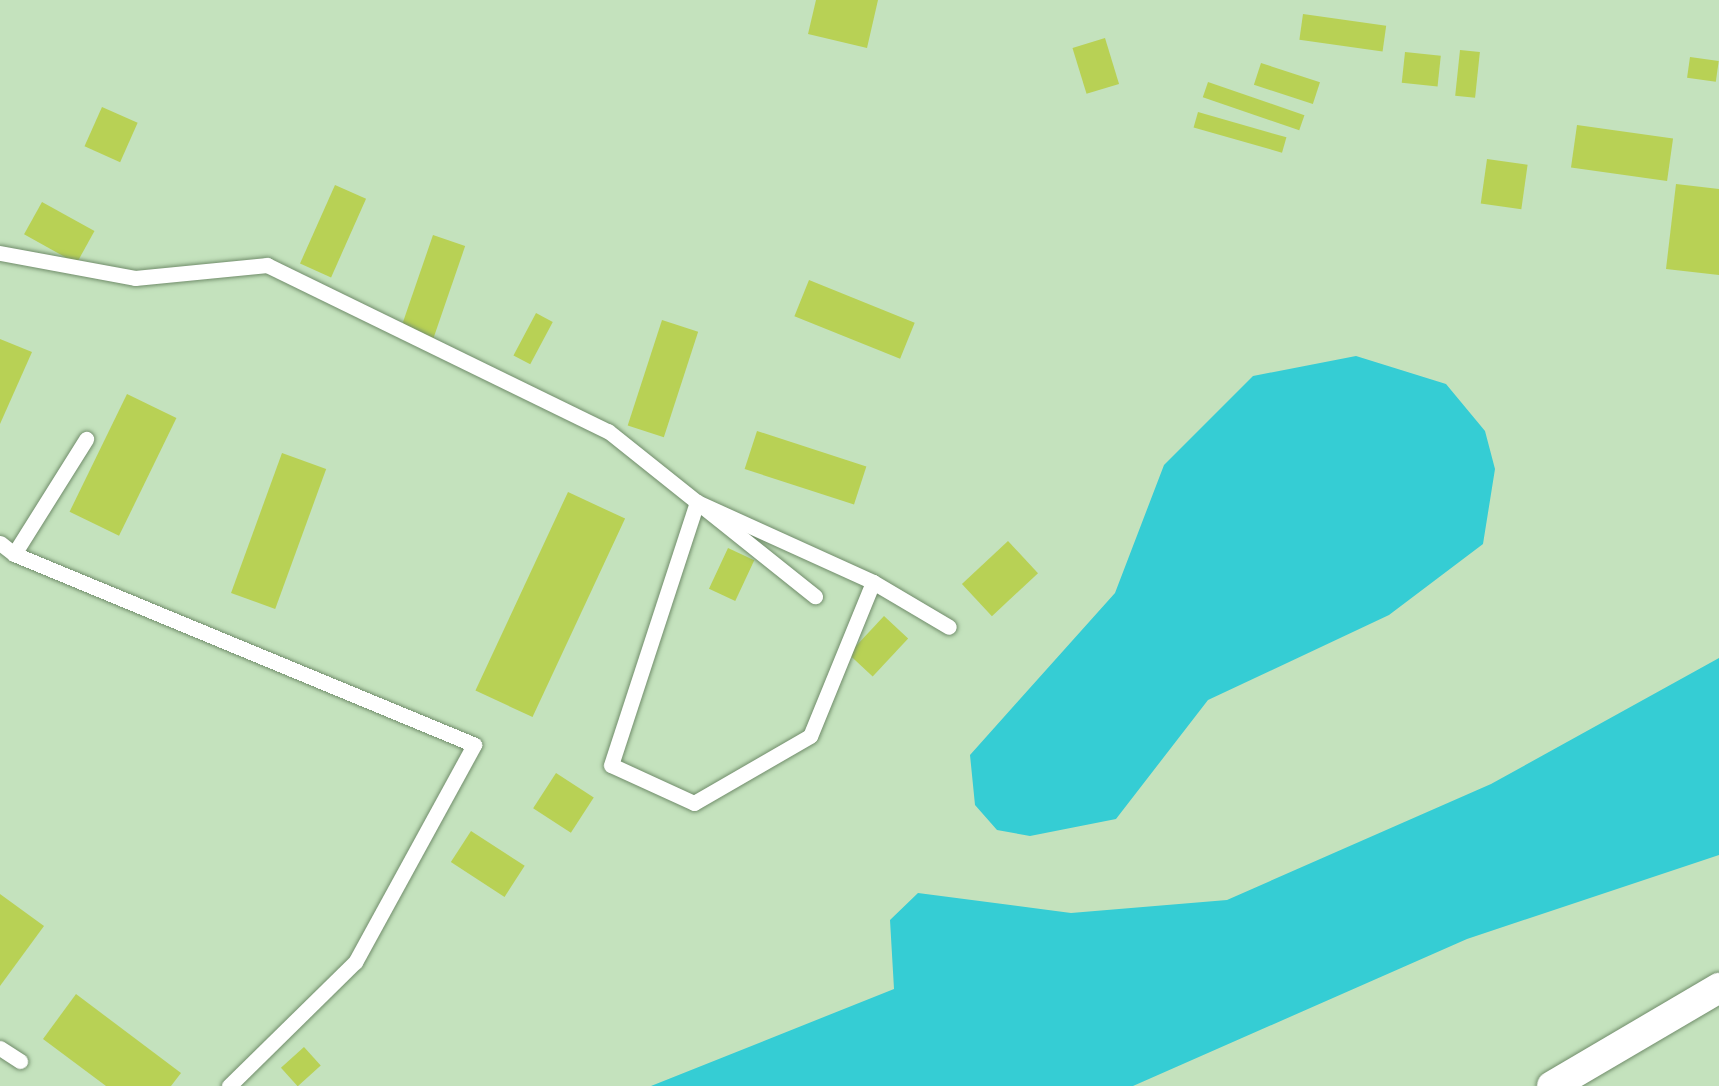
<!DOCTYPE html>
<html>
<head>
<meta charset="utf-8">
<style>
	body { margin:0 }
	#map { position:relative; width:1719px; height:1086px; overflow:hidden; background:#c4e2bd; font-family:"Nunito Sans",sans-serif }
	div>[style] { position:absolute }
	[style*='--x'] { left:calc(var(--x)*1px); top:calc(var(--y)*1px); width:calc(var(--w)*1px); rotate:calc(var(--a)*1deg) }
	.water>* { inset:0; background:#35cdd4 }
	.building>* { inset:0; background:#b8d155; transform-origin:0 0 }
	.roads { filter:drop-shadow(0 0 2px #718d6b) drop-shadow(0 0 2px #718d6b) }
	.lane>* { height:15px; margin:-7.5px; padding:0 7.5px; transform-origin:7.5px; border-radius:7.5px; background:#fff }
	.street>* { height:30px; margin:-15px; padding:0 15px; transform-origin:15px; border-radius:15px; background:#fff }
	span { translate:-50% -50%; white-space:nowrap; text-align:center; line-height:1.15; -webkit-text-stroke:4.5px #effeeb; paint-order:stroke }
</style>
</head>
<body>
<div id="map">
	<div class="water">
		<div style="clip-path:polygon(1356px 356px,1446px 384px,1485px 431px,1495px 469px,1483px 544px,1389px 615px,1208px 700px,1116px 819px,1030px 836px,997px 830px,975px 805px,970px 755px,1115px 593px,1164px 465px,1253px 376px)"></div>
		<div style="clip-path:polygon(1719px 658px,1719px 855px,1467px 939px,1133px 1086px,651px 1086px,894px 989px,890px 920px,918px 893px,1071px 913px,1227px 900px,1491px 784px)"></div>
	</div>
	<div class="building">
		<div style="clip-path:polygon(816px 0,878px 0,867px 48px,808px 34px)"></div>
		<div style="left:1303px;top:14px;width:84px;height:26px;rotate:8deg"></div>
		<div style="left:1105px;top:38px;width:48px;height:34px;rotate:73deg"></div>
		<div style="left:1460px;top:50px;width:20px;height:46px;rotate:6deg"></div>
		<div style="left:1405px;top:52px;width:36px;height:31px;rotate:6deg"></div>
		<div style="left:1690px;top:57px;width:29px;height:21px;rotate:8deg"></div>
		<div style="left:1261px;top:63px;width:62px;height:23px;rotate:18deg"></div>
		<div style="left:1208px;top:82px;width:102px;height:16px;rotate:19deg"></div>
		<div style="left:102px;top:107px;width:39px;height:43px;rotate:24deg"></div>
		<div style="left:1198px;top:112px;width:92px;height:16px;rotate:16deg"></div>
		<div style="left:1577px;top:125px;width:97px;height:43px;rotate:8deg"></div>
		<div style="left:1487px;top:159px;width:41px;height:45px;rotate:8deg"></div>
		<div style="clip-path:polygon(1676px 184px,1719px 189px,1719px 275px,1666px 269px)"></div>
		<div style="left:335px;top:185px;width:34px;height:86px;rotate:24deg"></div>
		<div style="left:42px;top:202px;width:60px;height:37px;rotate:29deg"></div>
		<div style="left:433px;top:235px;width:34px;height:99px;rotate:19deg"></div>
		<div style="left:809px;top:280px;width:114px;height:39px;rotate:22deg"></div>
		<div style="left:536px;top:313px;width:19px;height:48px;rotate:28deg"></div>
		<div style="left:662px;top:320px;width:38px;height:111px;rotate:18deg"></div>
		<div style="clip-path:polygon(0 339px,32px 352px,0 424px)"></div>
		<div style="left:127px;top:394px;width:55px;height:131px;rotate:26deg"></div>
		<div style="left:757px;top:431px;width:115px;height:40px;rotate:18deg"></div>
		<div style="left:282px;top:453px;width:47px;height:149px;rotate:20deg"></div>
		<div style="left:568px;top:492px;width:63px;height:219px;rotate:25deg"></div>
		<div style="left:1008px;top:541px;width:44px;height:63px;rotate:47deg"></div>
		<div style="left:728px;top:548px;width:29px;height:45px;rotate:25deg"></div>
		<div style="left:884px;top:616px;width:33px;height:52px;rotate:43deg"></div>
		<div style="left:556px;top:773px;width:45px;height:42px;rotate:33deg"></div>
		<div style="left:471px;top:831px;width:64px;height:37px;rotate:33deg"></div>
		<div style="clip-path:polygon(0 894px,44px 926px,0 986px)"></div>
		<div style="clip-path:polygon(76px 994px,181px 1073px,171px 1086px,106px 1086px,43px 1039px)"></div>
		<div style="left:304px;top:1047px;width:25px;height:31px;rotate:48deg"></div>
	</div>
	<div class="roads">
		<div class="lane">
			<div style="--x:0;--y:253;--w:137;--a:10.5"></div>
			<div style="--x:135;--y:278;--w:133;--a:-5.6"></div>
			<div style="--x:267;--y:265;--w:379;--a:26"></div>
			<div style="--x:608;--y:431;--w:265;--a:38.6"></div>
			<div style="--x:697;--y:502;--w:193;--a:24.4"></div>
			<div style="--x:873;--y:582;--w:166;--a:112.2"></div>
			<div style="--x:810;--y:736;--w:134;--a:150"></div>
			<div style="--x:694;--y:803;--w:91;--a:-155.4"></div>
			<div style="--x:611;--y:765;--w:277;--a:-71.9"></div>
			<div style="--x:0;--y:543;--w:18;--a:38"></div>
			<div style="--x:14;--y:554;--w:136;--a:-57.9"></div>
			<div style="--x:14;--y:554;--w:498;--a:22.5"></div>
			<div style="--x:474;--y:745;--w:247;--a:118.7"></div>
			<div style="--x:355;--y:962;--w:177;--a:135.5"></div>
			<div style="--x:873;--y:582;--w:88;--a:30.6"></div>
			<div style="--x:0;--y:1048;--w:24;--a:33"></div>
		</div>
		<div class="street">
			<div style="--x:1552;--y:1086;--w:194;--a:-30.4"></div>
		</div>
	</div>
</div>
</body>
</html>
